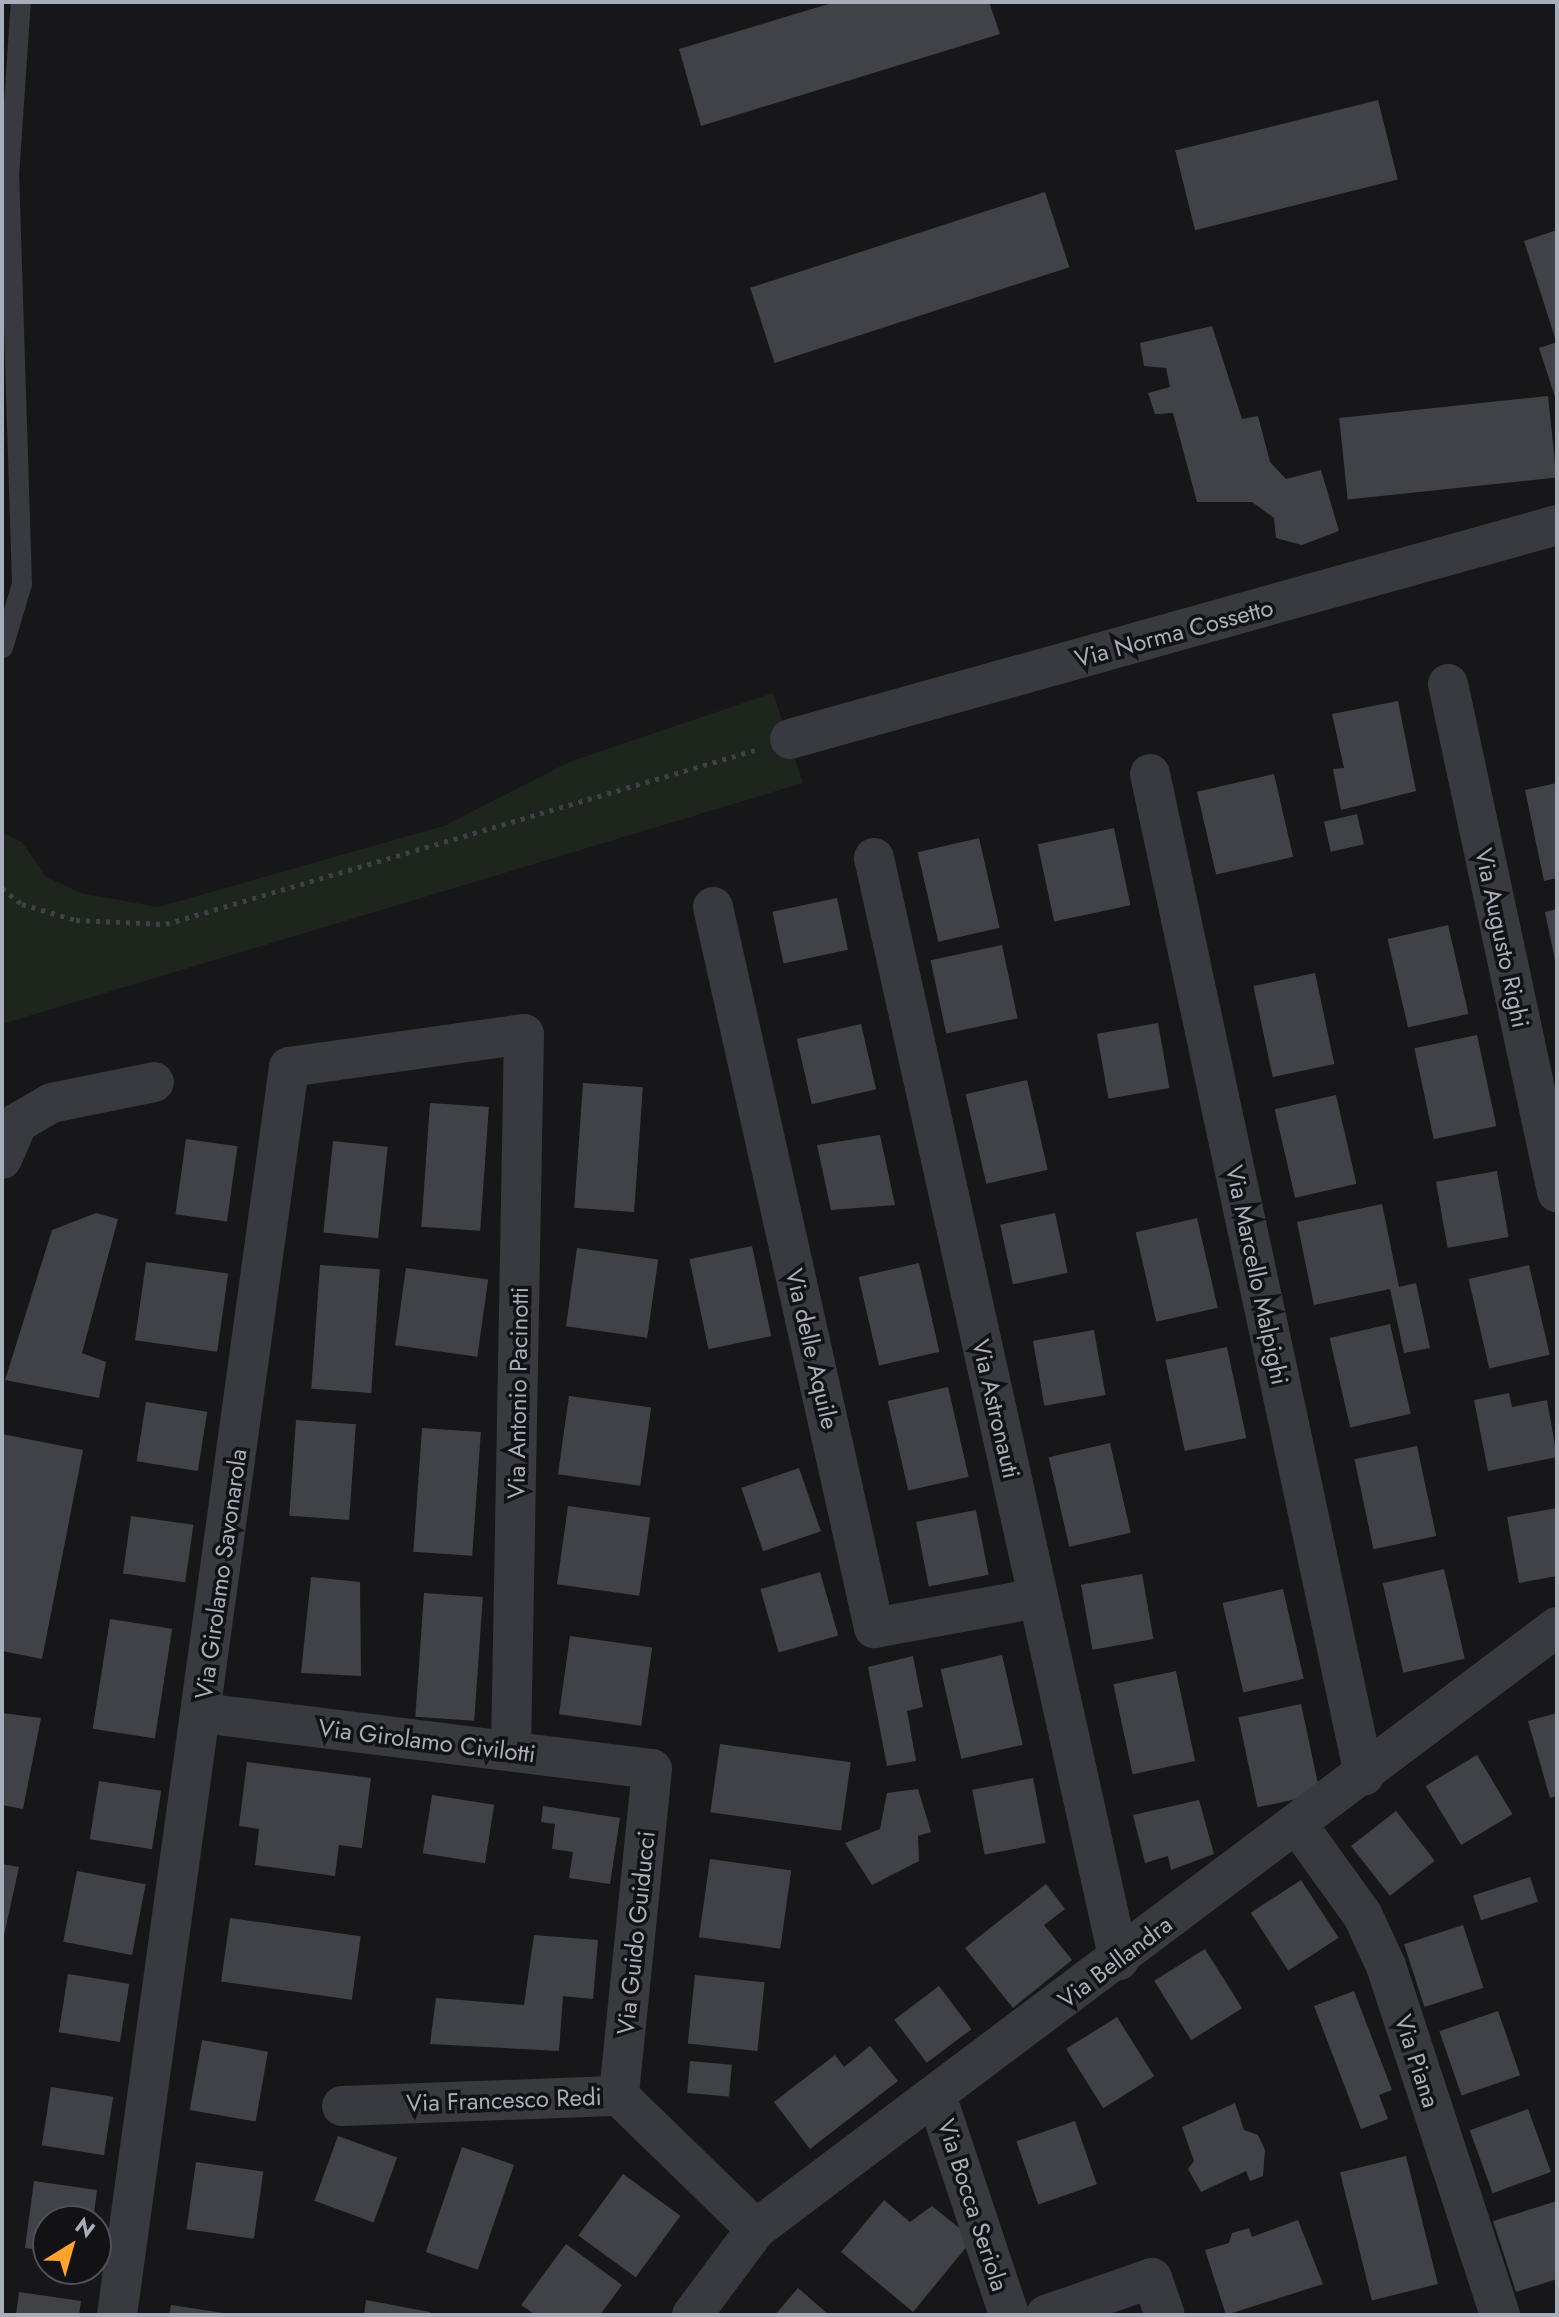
<!DOCTYPE html>
<html>
<head>
<meta charset="utf-8">
<style>
	body { margin:0 }
	#map { position:relative; width:1559px; height:2317px; overflow:hidden; background:#17171a; font-family:Jost,sans-serif }
	div>[style] { position:absolute }
	[style*='--x'] { left:calc(var(--x)*1px); top:calc(var(--y)*1px); width:calc(var(--w)*1px); rotate:calc(var(--a)*1deg) }
	.green>* { inset:0; background:#1d251d }
	.building>* { inset:0; background:#414247; transform-origin:0 0 }
	.path>* { height:5px; margin-top:-2.5px; transform-origin:0; background:repeating-linear-gradient(90deg,#3e4146 0 4px,transparent 0 10px) }
	.lane>* { height:20px; margin:-10px; padding:0 10px; transform-origin:10px; border-radius:10px; background:#383a3f }
	.street>* { height:40px; margin:-20px; padding:0 20px; transform-origin:20px; border-radius:20px; background:#383a3f }
	span { translate:-50% -50%; white-space:nowrap; text-align:center; line-height:1.15; -webkit-text-stroke:7px #121215; paint-order:stroke }
	.street-label { font-size:24px; color:#a8afba }
	.frame { position:absolute; inset:0; border:4px solid #a8afba; pointer-events:none }
	.north { position:absolute; left:32px; top:2205px; width:80px; height:80px; box-sizing:border-box; background:#121215; border:2px solid #4e5157; border-radius:50%; rotate:37deg; font-size:22px; font-weight:700; line-height:32px; text-align:center; color:#a8afba }
	.north::after { content:''; display:block; margin:auto; width:28px; height:36px; background:#ffa32a; clip-path:polygon(50% 0,100% 100%,50% 72%,0 100%) }
</style>
</head>
<body>
<div id="map">
	<div class="green">
		<div style="clip-path:polygon(773px 693px,803px 783px,2px 1024px,2px 833px,22px 842px,45px 876px,80px 893px,158px 907px,444px 826px,569px 762px)"></div>
	</div>
	<div class="building">
		<div style="clip-path:polygon(835px 2px,989px 2px,1000px 34px,701px 126px,679px 49px)"></div>
		<div style="left:1378px;top:100px;width:82px;height:209px;rotate:76deg"></div>
		<div style="left:1045px;top:192px;width:79px;height:310px;rotate:72deg"></div>
		<div style="clip-path:polygon(1557px 230px,1557px 340px,1556px 341px,1524px 241px)"></div>
		<div style="clip-path:polygon(1212px 326px,1242px 419px,1258px 416px,1270px 462px,1286px 479px,1321px 470px,1339px 531px,1302px 545px,1276px 538px,1274px 518px,1252px 502px,1197px 502px,1173px 413px,1155px 414px,1148px 393px,1170px 387px,1166px 368px,1144px 366px,1140px 343px)"></div>
		<div style="clip-path:polygon(1557px 342px,1557px 400px,1556px 400px,1539px 348px)"></div>
		<div style="left:1548px;top:396px;width:82px;height:210px;rotate:84deg"></div>
		<div style="clip-path:polygon(1398px 701px,1416px 791px,1341px 810px,1333px 769px,1344px 768px,1332px 714px)"></div>
		<div style="left:1274px;top:774px;width:85px;height:79px;rotate:77deg"></div>
		<div style="clip-path:polygon(1557px 783px,1557px 878px,1544px 881px,1525px 790px)"></div>
		<div style="left:1357px;top:814px;width:31px;height:34px;rotate:77deg"></div>
		<div style="left:1114px;top:828px;width:79px;height:78px;rotate:78deg"></div>
		<div style="left:979px;top:838px;width:92px;height:63px;rotate:77deg"></div>
		<div style="left:837px;top:898px;width:53px;height:66px;rotate:78deg"></div>
		<div style="clip-path:polygon(1557px 909px,1557px 965px,1556px 965px,1545px 912px)"></div>
		<div style="left:1448px;top:925px;width:91px;height:62px;rotate:77deg"></div>
		<div style="left:1002px;top:945px;width:75px;height:73px;rotate:78deg"></div>
		<div style="left:1315px;top:973px;width:93px;height:63px;rotate:78deg"></div>
		<div style="left:1158px;top:1023px;width:66px;height:62px;rotate:80deg"></div>
		<div style="left:861px;top:1024px;width:67px;height:66px;rotate:77deg"></div>
		<div style="left:1477px;top:1035px;width:93px;height:64px;rotate:78deg"></div>
		<div style="left:1027px;top:1080px;width:92px;height:63px;rotate:77deg"></div>
		<div style="left:583px;top:1083px;width:60px;height:125px;rotate:4deg"></div>
		<div style="left:1336px;top:1095px;width:91px;height:63px;rotate:77deg"></div>
		<div style="left:430px;top:1103px;width:59px;height:124px;rotate:4deg"></div>
		<div style="clip-path:polygon(880px 1135px,895px 1205px,831px 1210px,817px 1145px)"></div>
		<div style="left:186px;top:1139px;width:52px;height:76px;rotate:8deg"></div>
		<div style="left:333px;top:1141px;width:55px;height:92px;rotate:6deg"></div>
		<div style="left:1497px;top:1171px;width:67px;height:62px;rotate:80deg"></div>
		<div style="clip-path:polygon(1382px 1204px,1399px 1287px,1416px 1283px,1430px 1348px,1404px 1353px,1390px 1289px,1314px 1305px,1297px 1222px)"></div>
		<div style="clip-path:polygon(96px 1213px,118px 1219px,82px 1353px,106px 1362px,99px 1398px,5px 1380px,52px 1230px)"></div>
		<div style="left:1055px;top:1213px;width:61px;height:56px;rotate:78deg"></div>
		<div style="left:1197px;top:1218px;width:92px;height:63px;rotate:77deg"></div>
		<div style="left:752px;top:1246px;width:92px;height:64px;rotate:78deg"></div>
		<div style="left:577px;top:1248px;width:82px;height:79px;rotate:8deg"></div>
		<div style="left:146px;top:1262px;width:83px;height:79px;rotate:8deg"></div>
		<div style="left:919px;top:1263px;width:91px;height:62px;rotate:77deg"></div>
		<div style="left:320px;top:1265px;width:60px;height:124px;rotate:4deg"></div>
		<div style="left:1529px;top:1265px;width:92px;height:62px;rotate:77deg"></div>
		<div style="left:406px;top:1268px;width:83px;height:78px;rotate:8deg"></div>
		<div style="left:1390px;top:1324px;width:92px;height:62px;rotate:77deg"></div>
		<div style="left:1094px;top:1330px;width:66px;height:62px;rotate:80deg"></div>
		<div style="left:1227px;top:1347px;width:93px;height:63px;rotate:78deg"></div>
		<div style="left:948px;top:1387px;width:92px;height:62px;rotate:77deg"></div>
		<div style="clip-path:polygon(1509px 1393px,1512px 1407px,1547px 1400px,1557px 1457px,1488px 1471px,1474px 1400px)"></div>
		<div style="left:569px;top:1396px;width:83px;height:79px;rotate:8deg"></div>
		<div style="left:146px;top:1402px;width:62px;height:60px;rotate:9deg"></div>
		<div style="left:296px;top:1420px;width:60px;height:96px;rotate:4deg"></div>
		<div style="left:422px;top:1428px;width:59px;height:124px;rotate:4deg"></div>
		<div style="clip-path:polygon(2px 1434px,83px 1450px,42px 1659px,2px 1651px)"></div>
		<div style="left:1110px;top:1443px;width:92px;height:63px;rotate:77deg"></div>
		<div style="left:1417px;top:1446px;width:92px;height:64px;rotate:78deg"></div>
		<div style="left:799px;top:1468px;width:67px;height:61px;rotate:71deg"></div>
		<div style="left:568px;top:1506px;width:83px;height:79px;rotate:8deg"></div>
		<div style="clip-path:polygon(1557px 1508px,1557px 1576px,1519px 1583px,1507px 1517px)"></div>
		<div style="left:976px;top:1510px;width:66px;height:61px;rotate:79deg"></div>
		<div style="left:131px;top:1516px;width:63px;height:58px;rotate:8deg"></div>
		<div style="left:1444px;top:1569px;width:92px;height:63px;rotate:77deg"></div>
		<div style="left:820px;top:1572px;width:66px;height:62px;rotate:74deg"></div>
		<div style="left:1142px;top:1574px;width:66px;height:62px;rotate:80deg"></div>
		<div style="clip-path:polygon(311px 1577px,360px 1582px,361px 1676px,301px 1673px)"></div>
		<div style="left:1283px;top:1589px;width:92px;height:62px;rotate:77deg"></div>
		<div style="left:424px;top:1593px;width:59px;height:124px;rotate:4deg"></div>
		<div style="left:110px;top:1619px;width:63px;height:111px;rotate:9deg"></div>
		<div style="left:570px;top:1636px;width:83px;height:79px;rotate:8deg"></div>
		<div style="left:1002px;top:1655px;width:92px;height:63px;rotate:77deg"></div>
		<div style="clip-path:polygon(913px 1656px,923px 1707px,907px 1711px,916px 1761px,887px 1766px,868px 1667px)"></div>
		<div style="left:1176px;top:1671px;width:92px;height:64px;rotate:78deg"></div>
		<div style="left:1301px;top:1704px;width:92px;height:64px;rotate:78deg"></div>
		<div style="clip-path:polygon(2px 1713px,41px 1718px,23px 1809px,2px 1805px)"></div>
		<div style="clip-path:polygon(1557px 1713px,1557px 1796px,1550px 1798px,1528px 1721px)"></div>
		<div style="left:720px;top:1744px;width:132px;height:69px;rotate:8deg"></div>
		<div style="left:1477px;top:1755px;width:69px;height:60px;rotate:59deg"></div>
		<div style="clip-path:polygon(247px 1762px,371px 1778px,362px 1848px,339px 1845px,335px 1876px,255px 1865px,259px 1829px,239px 1826px)"></div>
		<div style="left:1033px;top:1778px;width:66px;height:62px;rotate:79deg"></div>
		<div style="left:99px;top:1781px;width:63px;height:59px;rotate:9deg"></div>
		<div style="clip-path:polygon(918px 1789px,931px 1832px,918px 1836px,919px 1861px,872px 1885px,845px 1843px,880px 1829px,887px 1793px)"></div>
		<div style="left:432px;top:1795px;width:63px;height:59px;rotate:9deg"></div>
		<div style="clip-path:polygon(1199px 1800px,1214px 1854px,1171px 1870px,1168px 1856px,1145px 1863px,1133px 1815px)"></div>
		<div style="clip-path:polygon(543px 1806px,620px 1818px,610px 1884px,569px 1878px,573px 1852px,552px 1849px,555px 1824px,541px 1822px)"></div>
		<div style="left:1396px;top:1811px;width:63px;height:57px;rotate:52deg"></div>
		<div style="left:710px;top:1859px;width:82px;height:79px;rotate:8deg"></div>
		<div style="clip-path:polygon(2px 1864px,19px 1867px,3px 1940px,2px 1940px)"></div>
		<div style="left:77px;top:1871px;width:70px;height:72px;rotate:11deg"></div>
		<div style="left:1530px;top:1877px;width:26px;height:60px;rotate:72deg"></div>
		<div style="left:1301px;top:1880px;width:69px;height:60px;rotate:57deg"></div>
		<div style="clip-path:polygon(1046px 1884px,1065px 1909px,1044px 1925px,1072px 1960px,1013px 2008px,965px 1948px)"></div>
		<div style="left:230px;top:1918px;width:132px;height:64px;rotate:8deg"></div>
		<div style="left:1463px;top:1925px;width:66px;height:62px;rotate:72deg"></div>
		<div style="clip-path:polygon(534px 1935px,598px 1940px,593px 1999px,563px 1996px,559px 2051px,430px 2044px,436px 1998px,524px 2005px)"></div>
		<div style="left:1205px;top:1949px;width:70px;height:60px;rotate:58deg"></div>
		<div style="left:68px;top:1974px;width:62px;height:59px;rotate:9deg"></div>
		<div style="left:695px;top:1975px;width:70px;height:69px;rotate:6deg"></div>
		<div style="left:939px;top:1986px;width:54px;height:56px;rotate:53deg"></div>
		<div style="clip-path:polygon(1354px 1991px,1392px 2090px,1379px 2095px,1388px 2119px,1361px 2129px,1314px 2006px)"></div>
		<div style="left:1498px;top:2011px;width:68px;height:62px;rotate:71deg"></div>
		<div style="left:1117px;top:2017px;width:70px;height:60px;rotate:58deg"></div>
		<div style="left:202px;top:2040px;width:67px;height:71px;rotate:10deg"></div>
		<div style="clip-path:polygon(870px 2046px,898px 2081px,810px 2149px,774px 2102px,835px 2055px,844px 2067px)"></div>
		<div style="left:690px;top:2061px;width:42px;height:32px;rotate:5deg"></div>
		<div style="left:51px;top:2087px;width:63px;height:59px;rotate:9deg"></div>
		<div style="clip-path:polygon(1235px 2103px,1244px 2130px,1258px 2135px,1265px 2150px,1263px 2176px,1250px 2181px,1246px 2171px,1201px 2192px,1188px 2169px,1194px 2161px,1182px 2127px)"></div>
		<div style="left:1528px;top:2109px;width:67px;height:62px;rotate:70deg"></div>
		<div style="left:1075px;top:2121px;width:67px;height:62px;rotate:71deg"></div>
		<div style="left:338px;top:2136px;width:63px;height:69px;rotate:20deg"></div>
		<div style="left:462px;top:2147px;width:55px;height:111px;rotate:19deg"></div>
		<div style="left:1406px;top:2156px;width:132px;height:68px;rotate:76deg"></div>
		<div style="left:196px;top:2162px;width:68px;height:68px;rotate:8deg"></div>
		<div style="left:623px;top:2174px;width:71px;height:76px;rotate:36deg"></div>
		<div style="clip-path:polygon(34px 2181px,97px 2190px,93px 2221px,48px 2221px,48px 2251px,25px 2248px)"></div>
		<div style="clip-path:polygon(884px 2200px,910px 2222px,932px 2206px,973px 2239px,913px 2312px,841px 2252px)"></div>
		<div style="clip-path:polygon(1557px 2201px,1557px 2279px,1516px 2292px,1493px 2221px)"></div>
		<div style="clip-path:polygon(1298px 2220px,1323px 2284px,1226px 2315px,1205px 2250px,1229px 2243px,1232px 2233px,1249px 2228px,1252px 2237px)"></div>
		<div style="clip-path:polygon(566px 2244px,622px 2285px,600px 2315px,536px 2315px,521px 2305px)"></div>
		<div style="clip-path:polygon(798px 2288px,829px 2315px,775px 2315px)"></div>
		<div style="clip-path:polygon(19px 2292px,81px 2301px,79px 2315px,16px 2315px)"></div>
		<div style="clip-path:polygon(366px 2300px,430px 2312px,430px 2315px,364px 2315px)"></div>
		<div style="clip-path:polygon(171px 2305px,223px 2313px,223px 2315px,169px 2315px)"></div>
	</div>
	<div class="path">
		<div style="--x:2;--y:888;--w:26;--a:39"></div>
		<div style="--x:22;--y:904;--w:56;--a:16.5"></div>
		<div style="--x:76;--y:920;--w:90;--a:2.5"></div>
		<div style="--x:166;--y:924;--w:614;--a:-16.46"></div>
	</div>
	<div class="lane">
		<div style="--x:3;--y:648;--w:67;--a:-73.5"></div>
		<div style="--x:22;--y:584;--w:408;--a:-91.8"></div>
		<div style="--x:9;--y:176;--w:174;--a:-86.1"></div>
	</div>
	<div class="street">
		<div style="--x:1448;--y:684;--w:520;--a:77.89"></div>
		<div style="--x:790;--y:739;--w:796;--a:-15.59"></div>
		<div style="--x:1150;--y:774;--w:1024;--a:77.93"></div>
		<div style="--x:874;--y:858;--w:1129;--a:77.47"></div>
		<div style="--x:713;--y:907;--w:739;--a:77.41"></div>
		<div style="--x:874;--y:1628;--w:167;--a:-10.4"></div>
		<div style="--x:2;--y:1159;--w:39;--a:-67"></div>
		<div style="--x:17;--y:1123;--w:39;--a:-30"></div>
		<div style="--x:51;--y:1103;--w:105;--a:-11.5"></div>
		<div style="--x:202;--y:1713;--w:453;--a:7.1"></div>
		<div style="--x:652;--y:1769;--w:329;--a:95.8"></div>
		<div style="--x:1297;--y:1824;--w:113;--a:54.3"></div>
		<div style="--x:1363;--y:1916;--w:55;--a:65.3"></div>
		<div style="--x:1386;--y:1966;--w:367;--a:71.9"></div>
		<div style="--x:936;--y:2095;--w:232;--a:71.6"></div>
		<div style="--x:342;--y:2106;--w:277;--a:-2.1"></div>
		<div style="--x:619;--y:2096;--w:191;--a:44.2"></div>
		<div style="--x:117;--y:2315;--w:1260;--a:-82.15"></div>
		<div style="--x:289;--y:1067;--w:237;--a:-8"></div>
		<div style="--x:524;--y:1034;--w:717;--a:91.04"></div>
		<div style="--x:692;--y:2315;--w:107;--a:-53.3"></div>
		<div style="--x:756;--y:2229;--w:1002;--a:-36.93"></div>
		<div style="--x:1046;--y:2315;--w:112;--a:-19.2"></div>
		<div style="--x:1152;--y:2278;--w:39;--a:71"></div>
	</div>
	<div class="street-label">
		<span style="left:1174px;top:633px;rotate:-15deg">Via Norma Cossetto</span>
		<span style="left:1502px;top:938px;rotate:78deg">Via Augusto Righi</span>
		<span style="left:1257px;top:1275px;rotate:78deg">Via Marcello Malpighi</span>
		<span style="left:812px;top:1349px;rotate:77deg">Via delle Aquile</span>
		<span style="left:518px;top:1393px;rotate:-89deg">Via Antonio Pacinotti</span>
		<span style="left:996px;top:1409px;rotate:77deg">Via Astronauti</span>
		<span style="left:221px;top:1574px;rotate:-82deg">Via Girolamo Savonarola</span>
		<span style="left:427px;top:1741px;rotate:7deg">Via Girolamo Civilotti</span>
		<span style="left:636px;top:1933px;rotate:-84deg">Via Guido Guiducci</span>
		<span style="left:1115px;top:1962px;rotate:-37deg">Via Bellandra</span>
		<span style="left:1417px;top:2061px;rotate:72deg">Via Piana</span>
		<span style="left:504px;top:2100px;rotate:-2deg">Via Francesco Redi</span>
		<span style="left:973px;top:2205px;rotate:72deg">Via Bocca Seriola</span>
	</div>
	<div class="frame"></div>
	<div class="north">N</div>
</div>
</body>
</html>
